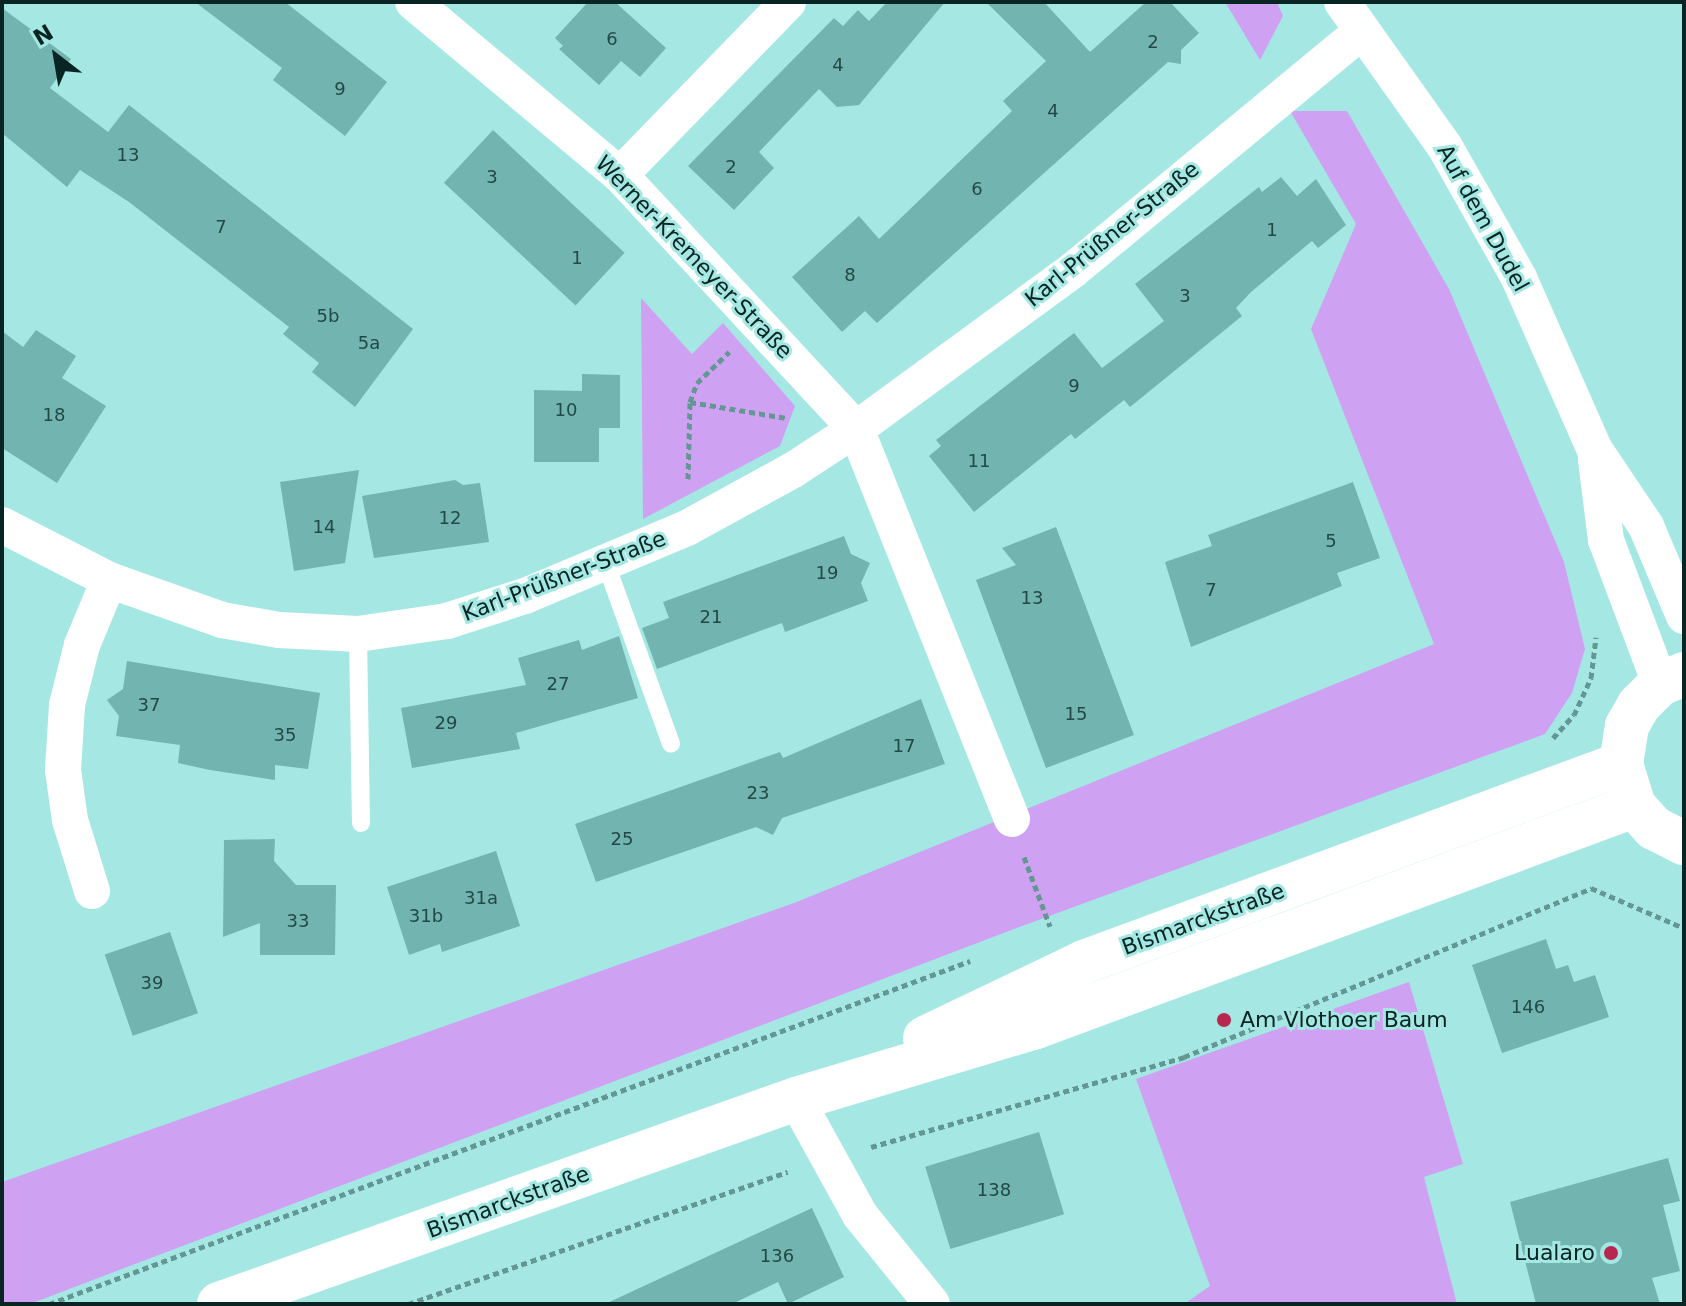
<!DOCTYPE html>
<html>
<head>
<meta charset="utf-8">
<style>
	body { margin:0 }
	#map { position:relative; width:1686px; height:1306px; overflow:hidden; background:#a5e8e3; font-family:"DejaVu Sans",sans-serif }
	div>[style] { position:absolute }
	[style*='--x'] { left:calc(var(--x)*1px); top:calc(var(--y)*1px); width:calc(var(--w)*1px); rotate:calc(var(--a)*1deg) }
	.green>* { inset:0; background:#cfa1f2 }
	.building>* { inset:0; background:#72b4af; transform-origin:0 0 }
	.path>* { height:5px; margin-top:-2.5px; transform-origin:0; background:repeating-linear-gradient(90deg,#649793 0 6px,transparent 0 10px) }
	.service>* { height:18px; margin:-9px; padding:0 9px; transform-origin:9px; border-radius:9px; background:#fff }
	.minor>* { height:36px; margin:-18px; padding:0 18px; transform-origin:18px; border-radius:18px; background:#fff }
	.secondary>* { height:44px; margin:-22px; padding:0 22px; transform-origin:22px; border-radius:22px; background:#fff }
	.dots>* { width:22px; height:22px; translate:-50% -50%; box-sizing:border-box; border:4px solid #a5e8e3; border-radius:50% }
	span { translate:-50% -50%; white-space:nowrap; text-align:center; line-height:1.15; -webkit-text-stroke:6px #a5e8e3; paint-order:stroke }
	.number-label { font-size:18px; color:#234946 }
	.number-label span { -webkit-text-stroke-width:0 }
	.street-label { font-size:22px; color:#092523 }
	.poi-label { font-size:22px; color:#092523 }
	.left { translate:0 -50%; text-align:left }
	.right { translate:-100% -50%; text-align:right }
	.frame { position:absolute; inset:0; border:4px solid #092523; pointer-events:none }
	.north { position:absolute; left:16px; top:16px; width:80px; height:80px; -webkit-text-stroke:6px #a5e8e3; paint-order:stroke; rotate:329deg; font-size:22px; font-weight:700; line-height:32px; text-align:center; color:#092523 }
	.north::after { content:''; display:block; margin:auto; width:28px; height:36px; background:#092523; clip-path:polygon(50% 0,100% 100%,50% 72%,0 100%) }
</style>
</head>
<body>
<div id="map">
	<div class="green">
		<div style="clip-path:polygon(1225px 2px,1277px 2px,1283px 16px,1260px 60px)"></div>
		<div style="clip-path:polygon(1290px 111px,1347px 111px,1449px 289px,1564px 562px,1585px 649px,1572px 693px,1545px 734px,1022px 926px,30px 1304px,2px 1304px,2px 1182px,794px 903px,1434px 644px,1311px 329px,1356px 224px)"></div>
		<div style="clip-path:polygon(641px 298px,692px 354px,723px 323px,795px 406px,780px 446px,643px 519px)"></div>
		<div style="clip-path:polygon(1409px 982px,1463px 1164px,1424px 1177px,1457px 1304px,1184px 1304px,1210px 1286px,1136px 1079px)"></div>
	</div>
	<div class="building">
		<div style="clip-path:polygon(195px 2px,285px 2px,387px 82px,345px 136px,273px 80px,282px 68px)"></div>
		<div style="clip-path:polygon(588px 2px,615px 2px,666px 48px,640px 77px,621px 61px,599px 85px,559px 49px,563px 46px,555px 38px)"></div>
		<div style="clip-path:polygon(887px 2px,945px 2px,859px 105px,837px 107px,819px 89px,759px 152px,774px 168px,734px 210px,688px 166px,834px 18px,843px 26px,858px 10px,869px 21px)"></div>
		<div style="clip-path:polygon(986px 2px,1044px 2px,1090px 52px,1146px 2px,1170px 2px,1199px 33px,1181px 50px,1181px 64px,1168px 62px,877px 323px,865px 311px,842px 332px,792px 277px,859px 216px,879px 239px,1012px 111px,1003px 101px,1046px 61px)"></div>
		<div style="clip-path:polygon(2px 8px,71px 59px,50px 88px,108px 132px,129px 105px,413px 329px,355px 407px,312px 372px,319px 363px,283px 334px,289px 327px,129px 202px,80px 170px,67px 187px,2px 133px)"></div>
		<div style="left:493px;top:130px;width:180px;height:72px;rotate:43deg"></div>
		<div style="clip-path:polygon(1281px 177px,1297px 196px,1316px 179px,1346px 225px,1318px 248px,1312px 241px,1251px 292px,1236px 308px,1242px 316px,1130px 407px,1124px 400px,1075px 439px,1071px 434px,974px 512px,929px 456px,941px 446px,936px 440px,1074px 333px,1102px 368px,1164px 321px,1135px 284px,1259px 187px,1262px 192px)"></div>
		<div style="clip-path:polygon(36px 330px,76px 356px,62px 378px,106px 406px,57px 483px,2px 448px,2px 331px,23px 347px)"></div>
		<div style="clip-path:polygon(582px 374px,620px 375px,620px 428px,599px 428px,599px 462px,534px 462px,534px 390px,582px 391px)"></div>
		<div style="clip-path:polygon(359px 470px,345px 563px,294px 571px,280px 482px)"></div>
		<div style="clip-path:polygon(455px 480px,463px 485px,480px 483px,489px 542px,374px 558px,362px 496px)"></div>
		<div style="clip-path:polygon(1353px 482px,1380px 558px,1337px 573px,1342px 586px,1191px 647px,1165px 562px,1212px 546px,1208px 535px)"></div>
		<div style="clip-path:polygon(1056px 527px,1134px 735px,1046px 768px,976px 580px,1016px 565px,1002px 548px)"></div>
		<div style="clip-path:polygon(844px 536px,851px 554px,870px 563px,861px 583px,868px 601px,785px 632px,782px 623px,657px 669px,642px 628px,669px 618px,663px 602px)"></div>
		<div style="clip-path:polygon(619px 636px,638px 698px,516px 733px,520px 749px,412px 768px,401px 708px,526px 685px,518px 658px,579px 640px,582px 650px)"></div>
		<div style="clip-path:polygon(127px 661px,320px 693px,308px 769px,275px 765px,275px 780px,210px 770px,178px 763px,180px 745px,116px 736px,119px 716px,107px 700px,123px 689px)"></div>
		<div style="clip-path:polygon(921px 699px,945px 764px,782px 818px,773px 835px,756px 827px,596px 882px,575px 824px,780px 752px,783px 758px)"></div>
		<div style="clip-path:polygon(275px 839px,274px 861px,296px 885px,336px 885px,335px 955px,260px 955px,260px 923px,223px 937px,224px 840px)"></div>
		<div style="clip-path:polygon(496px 851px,520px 926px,442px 952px,440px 944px,409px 955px,387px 887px)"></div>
		<div style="left:170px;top:932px;width:86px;height:69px;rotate:71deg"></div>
		<div style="clip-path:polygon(1546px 939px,1556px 969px,1568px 965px,1574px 982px,1595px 975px,1609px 1017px,1502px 1053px,1472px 965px)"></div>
		<div style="left:1039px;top:1132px;width:86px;height:119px;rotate:73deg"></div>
		<div style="clip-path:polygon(1668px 1158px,1680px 1201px,1663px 1205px,1680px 1271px,1652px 1278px,1660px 1304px,1536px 1304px,1510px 1202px)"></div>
		<div style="clip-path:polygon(812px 1208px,844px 1277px,788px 1304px,778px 1282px,732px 1304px,605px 1304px)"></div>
	</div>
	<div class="path">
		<div style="--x:690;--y:402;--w:98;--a:9.4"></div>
		<div style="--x:688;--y:479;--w:77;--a:-88.5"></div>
		<div style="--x:690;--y:402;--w:20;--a:-70"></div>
		<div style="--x:697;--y:383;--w:45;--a:-44.1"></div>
		<div style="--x:1553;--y:738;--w:31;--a:-48"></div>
		<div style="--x:1574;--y:715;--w:41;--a:-65.3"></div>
		<div style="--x:1591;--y:678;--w:41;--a:-83"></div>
		<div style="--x:1024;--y:857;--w:74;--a:69.4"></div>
		<div style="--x:871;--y:1147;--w:326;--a:-16"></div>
		<div style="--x:1184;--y:1057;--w:441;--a:-22.5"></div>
		<div style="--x:1591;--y:888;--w:101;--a:23.3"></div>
		<div style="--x:49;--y:1304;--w:983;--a:-20.43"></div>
		<div style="--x:408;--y:1304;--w:402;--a:-19.2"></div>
	</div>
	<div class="service">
		<div style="--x:606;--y:564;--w:191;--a:70.1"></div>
		<div style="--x:358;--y:634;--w:189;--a:89.1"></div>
	</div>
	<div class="minor">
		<div style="--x:413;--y:2;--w:270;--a:39.9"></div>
		<div style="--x:620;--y:175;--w:347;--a:47.1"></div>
		<div style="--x:856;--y:429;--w:420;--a:68.2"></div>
		<div style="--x:1342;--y:2;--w:178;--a:54.6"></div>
		<div style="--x:1445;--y:147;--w:150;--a:60.5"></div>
		<div style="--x:1519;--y:278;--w:188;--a:66.2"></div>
		<div style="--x:1595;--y:450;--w:92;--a:56.1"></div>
		<div style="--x:1646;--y:526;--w:98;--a:67.1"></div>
		<div style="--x:620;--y:175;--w:241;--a:-45.8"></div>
		<div style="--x:1596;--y:460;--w:81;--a:82.9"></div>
		<div style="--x:1606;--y:540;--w:154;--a:69.4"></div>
		<div style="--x:2;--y:525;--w:120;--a:27.2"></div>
		<div style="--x:109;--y:580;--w:120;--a:19.5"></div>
		<div style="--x:222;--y:620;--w:58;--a:10"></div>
		<div style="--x:279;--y:630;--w:79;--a:2.9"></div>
		<div style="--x:358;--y:634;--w:90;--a:-8.3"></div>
		<div style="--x:447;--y:621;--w:82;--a:-17.8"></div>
		<div style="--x:525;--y:596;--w:176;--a:-22.8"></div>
		<div style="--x:687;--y:528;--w:121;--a:-28.7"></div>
		<div style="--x:793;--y:470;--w:75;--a:-33.1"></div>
		<div style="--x:856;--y:429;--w:268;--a:-36.2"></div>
		<div style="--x:1072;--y:271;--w:376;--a:-39.6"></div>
		<div style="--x:92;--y:891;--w:74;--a:-107.2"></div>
		<div style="--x:70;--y:820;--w:50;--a:-98"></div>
		<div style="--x:63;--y:770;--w:65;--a:-86.5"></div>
		<div style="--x:67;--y:705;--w:62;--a:-76"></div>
		<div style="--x:82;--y:645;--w:70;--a:-67.4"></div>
		<div style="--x:796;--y:1099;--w:132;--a:61.1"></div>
		<div style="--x:860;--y:1215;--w:114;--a:51"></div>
	</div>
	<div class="secondary">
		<div style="--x:1684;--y:674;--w:26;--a:157"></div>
		<div style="--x:1660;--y:684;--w:30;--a:135"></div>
		<div style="--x:1639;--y:705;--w:24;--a:120"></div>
		<div style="--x:1627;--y:726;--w:38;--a:99"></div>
		<div style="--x:1621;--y:764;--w:44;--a:72.8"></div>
		<div style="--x:1634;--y:806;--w:30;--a:48"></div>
		<div style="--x:1654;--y:828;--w:34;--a:27"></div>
		<div style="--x:925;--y:1038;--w:176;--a:-25.5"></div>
		<div style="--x:1084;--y:962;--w:572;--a:-20.24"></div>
		<div style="--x:219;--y:1304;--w:612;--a:-19.56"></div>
		<div style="--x:796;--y:1099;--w:247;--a:-16.7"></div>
		<div style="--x:1033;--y:1028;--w:641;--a:-20.27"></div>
	</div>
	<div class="dots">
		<div style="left:1224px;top:1020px;background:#b72750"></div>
		<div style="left:1611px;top:1253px;background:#b72750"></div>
	</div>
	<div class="number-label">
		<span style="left:612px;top:39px">6</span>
		<span style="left:1153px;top:42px">2</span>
		<span style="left:838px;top:65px">4</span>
		<span style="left:340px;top:89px">9</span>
		<span style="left:1053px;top:111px">4</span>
		<span style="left:128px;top:155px">13</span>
		<span style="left:731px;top:167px">2</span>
		<span style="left:492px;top:177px">3</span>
		<span style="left:977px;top:189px">6</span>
		<span style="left:221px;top:227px">7</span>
		<span style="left:1272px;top:230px">1</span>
		<span style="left:577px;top:258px">1</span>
		<span style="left:850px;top:275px">8</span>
		<span style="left:1185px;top:296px">3</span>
		<span style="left:328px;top:316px">5b</span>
		<span style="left:369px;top:343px">5a</span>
		<span style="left:1074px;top:386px">9</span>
		<span style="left:566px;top:410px">10</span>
		<span style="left:54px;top:415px">18</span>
		<span style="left:979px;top:461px">11</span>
		<span style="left:450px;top:518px">12</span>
		<span style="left:324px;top:527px">14</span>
		<span style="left:1331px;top:541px">5</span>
		<span style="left:827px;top:573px">19</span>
		<span style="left:1211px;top:590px">7</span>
		<span style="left:1032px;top:598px">13</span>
		<span style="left:711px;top:617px">21</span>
		<span style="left:558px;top:684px">27</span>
		<span style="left:149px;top:705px">37</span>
		<span style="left:1076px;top:714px">15</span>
		<span style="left:446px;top:723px">29</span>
		<span style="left:285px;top:735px">35</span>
		<span style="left:904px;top:746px">17</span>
		<span style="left:758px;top:793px">23</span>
		<span style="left:622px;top:839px">25</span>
		<span style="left:481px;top:898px">31a</span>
		<span style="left:426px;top:916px">31b</span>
		<span style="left:298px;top:921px">33</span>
		<span style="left:152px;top:983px">39</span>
		<span style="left:1528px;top:1007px">146</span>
		<span style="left:994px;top:1190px">138</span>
		<span style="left:777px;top:1256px">136</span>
	</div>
	<div class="street-label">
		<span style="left:1483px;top:218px;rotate:61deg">Auf dem Dudel</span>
		<span style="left:1112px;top:234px;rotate:-39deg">Karl-Prüßner-Straße</span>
		<span style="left:694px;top:257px;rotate:46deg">Werner-Kremeyer-Straße</span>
		<span style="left:564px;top:576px;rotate:-21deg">Karl-Prüßner-Straße</span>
		<span style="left:1203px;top:919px;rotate:-20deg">Bismarckstraße</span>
		<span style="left:508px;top:1202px;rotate:-20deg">Bismarckstraße</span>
	</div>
	<div class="poi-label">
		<span class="left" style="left:1240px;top:1020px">Am Vlothoer Baum</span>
		<span class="right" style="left:1595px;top:1253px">Lualaro</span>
	</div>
	<div class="frame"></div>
	<div class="north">N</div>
</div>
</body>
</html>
